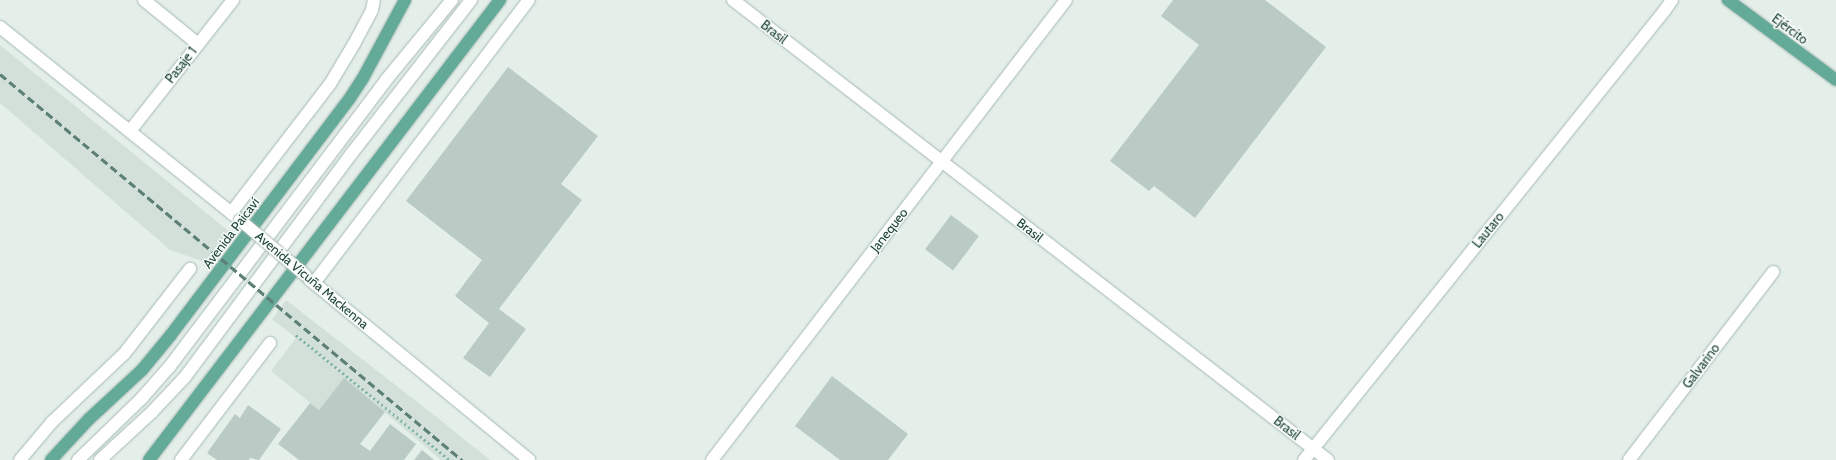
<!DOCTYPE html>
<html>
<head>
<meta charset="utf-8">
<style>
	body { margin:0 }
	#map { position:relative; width:1836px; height:460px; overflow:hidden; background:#e4efea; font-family:Cabin,sans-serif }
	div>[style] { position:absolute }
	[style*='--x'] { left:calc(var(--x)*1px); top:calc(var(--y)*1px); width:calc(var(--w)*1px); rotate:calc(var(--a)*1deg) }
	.built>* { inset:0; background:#d2e0d9 }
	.building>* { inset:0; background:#b9cbc4; transform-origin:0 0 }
	.path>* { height:2.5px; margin-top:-1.25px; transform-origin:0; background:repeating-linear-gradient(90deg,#81b6a6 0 2px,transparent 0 5px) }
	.roads { filter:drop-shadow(0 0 1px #a6b8b2) drop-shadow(0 0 1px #a6b8b2) }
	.minor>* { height:12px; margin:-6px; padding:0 6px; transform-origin:6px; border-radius:6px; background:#fff }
	.major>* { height:12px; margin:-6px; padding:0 6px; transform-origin:6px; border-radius:6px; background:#64aa99 }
	.rail>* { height:3px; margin-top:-1.5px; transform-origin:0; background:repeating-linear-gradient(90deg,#5c7f76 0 8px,transparent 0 12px) }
	.bridges { filter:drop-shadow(0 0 1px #a6b8b2) drop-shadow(0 0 1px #a6b8b2) }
	.minor-bridge>* { height:12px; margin:-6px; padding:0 6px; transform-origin:6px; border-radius:6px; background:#fff }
	span { translate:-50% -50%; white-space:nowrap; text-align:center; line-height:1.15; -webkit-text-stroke:3px #f6fbf8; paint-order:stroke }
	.street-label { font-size:13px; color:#21443b }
</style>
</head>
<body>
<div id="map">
	<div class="built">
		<div style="clip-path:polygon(0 45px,231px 233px,208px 263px,170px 250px,0 103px)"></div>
		<div style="clip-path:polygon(286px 300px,434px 415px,490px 460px,441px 460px,367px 397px,342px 429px,271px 371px,296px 338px,272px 319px)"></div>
	</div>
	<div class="building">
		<div style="clip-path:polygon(1173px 0,1265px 0,1326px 47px,1195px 218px,1154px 186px,1149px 191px,1110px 161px,1199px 45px,1161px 16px)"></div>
		<div style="clip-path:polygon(508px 67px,598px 136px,561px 184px,582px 200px,499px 309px,526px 329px,490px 377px,463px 358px,489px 323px,455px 296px,482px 260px,406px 201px)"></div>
		<div style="left:951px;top:215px;width:35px;height:43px;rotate:37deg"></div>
		<div style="clip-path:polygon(832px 376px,908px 434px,888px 460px,840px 460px,795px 426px)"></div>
		<div style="clip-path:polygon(344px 378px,385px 412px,360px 444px,370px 451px,390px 424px,416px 444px,404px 460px,299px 460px,278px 444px,310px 403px,319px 410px)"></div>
		<div style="clip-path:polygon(248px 405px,281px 429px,259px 460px,250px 458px,249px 460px,217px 460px,207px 453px,235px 414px,240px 418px)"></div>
		<div style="clip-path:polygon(422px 450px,434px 460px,414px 460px)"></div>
	</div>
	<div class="path">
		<div style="--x:296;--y:335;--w:198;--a:39.1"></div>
	</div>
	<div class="roads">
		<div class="minor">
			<div style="--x:144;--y:0;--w:70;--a:39.2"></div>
			<div style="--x:733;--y:0;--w:752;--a:37.71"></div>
			<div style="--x:0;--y:27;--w:308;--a:38.8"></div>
			<div style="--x:130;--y:131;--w:167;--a:-51.8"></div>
			<div style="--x:231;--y:213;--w:163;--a:-52.5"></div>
			<div style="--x:330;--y:84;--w:47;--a:-59"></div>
			<div style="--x:354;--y:44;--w:38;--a:-62"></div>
			<div style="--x:372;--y:10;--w:10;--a:-79"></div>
			<div style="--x:309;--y:279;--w:285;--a:39.4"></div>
			<div style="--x:314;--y:283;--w:355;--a:-52.8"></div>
			<div style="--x:20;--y:460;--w:50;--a:-49.9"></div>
			<div style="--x:52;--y:422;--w:99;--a:-43.4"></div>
			<div style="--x:124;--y:354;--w:108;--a:-52.2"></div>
			<div style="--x:78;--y:460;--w:88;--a:-44.1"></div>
			<div style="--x:141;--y:399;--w:44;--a:-48.7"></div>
			<div style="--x:170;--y:366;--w:358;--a:-52.9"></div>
			<div style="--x:386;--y:80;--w:104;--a:-50.5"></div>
			<div style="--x:100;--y:460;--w:71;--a:-42.7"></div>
			<div style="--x:152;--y:412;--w:48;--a:-46.7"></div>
			<div style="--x:185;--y:377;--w:279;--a:-53.3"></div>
			<div style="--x:352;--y:153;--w:194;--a:-52.1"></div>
			<div style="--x:181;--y:460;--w:147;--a:-52.7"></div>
			<div style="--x:712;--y:460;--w:580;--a:-52.42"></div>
			<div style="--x:1304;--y:460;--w:577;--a:-51.26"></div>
			<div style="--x:1665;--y:10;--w:12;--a:-55"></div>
			<div style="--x:1629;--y:460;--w:237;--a:-52.5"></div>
		</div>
		<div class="major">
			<div style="--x:1728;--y:0;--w:134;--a:36.5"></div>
			<div style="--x:51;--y:460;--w:56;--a:-47.2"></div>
			<div style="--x:89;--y:419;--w:72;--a:-42.8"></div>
			<div style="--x:142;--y:370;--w:44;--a:-50.5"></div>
			<div style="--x:170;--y:336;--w:298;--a:-52.9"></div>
			<div style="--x:350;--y:98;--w:24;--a:-57"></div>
			<div style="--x:363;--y:78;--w:89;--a:-61.7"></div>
			<div style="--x:149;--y:460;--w:579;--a:-52.65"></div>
		</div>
	</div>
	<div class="rail">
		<div style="--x:0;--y:74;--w:602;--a:39.88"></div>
	</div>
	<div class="bridges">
		<div class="minor-bridge">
			<div style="--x:240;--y:220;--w:85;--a:40.2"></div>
		</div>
	</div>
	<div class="street-label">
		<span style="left:1790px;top:29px;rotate:37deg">Ejército</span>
		<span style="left:774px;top:32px;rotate:38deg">Brasil</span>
		<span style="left:181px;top:65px;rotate:-52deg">Pasaje 1</span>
		<span style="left:889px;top:230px;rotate:-52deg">Janequeo</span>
		<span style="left:1030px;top:230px;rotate:38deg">Brasil</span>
		<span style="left:1488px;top:230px;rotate:-51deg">Lautaro</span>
		<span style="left:231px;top:233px;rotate:-53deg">Avenida Paicaví</span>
		<span style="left:312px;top:280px;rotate:40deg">Avenida Vicuña Mackenna</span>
		<span style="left:1701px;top:366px;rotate:-53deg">Galvarino</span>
		<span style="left:1287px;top:428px;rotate:38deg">Brasil</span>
	</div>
</div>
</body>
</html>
